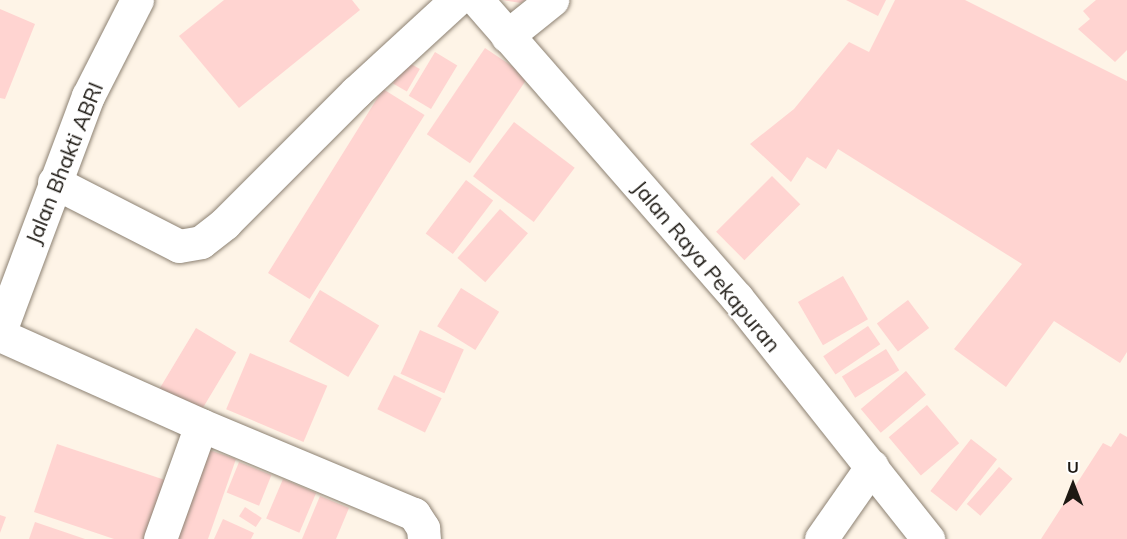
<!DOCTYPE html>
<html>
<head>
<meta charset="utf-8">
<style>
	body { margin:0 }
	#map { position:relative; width:1127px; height:539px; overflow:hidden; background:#fef4e7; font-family:Mulish,sans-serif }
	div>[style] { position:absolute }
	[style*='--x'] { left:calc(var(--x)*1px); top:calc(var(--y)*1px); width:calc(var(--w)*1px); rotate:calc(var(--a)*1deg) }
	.building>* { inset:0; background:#ffd4d1; transform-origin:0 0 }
	.roads { filter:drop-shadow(0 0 2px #8c8172) drop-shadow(0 0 2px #8c8172) }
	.minor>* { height:33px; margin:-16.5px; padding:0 16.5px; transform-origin:16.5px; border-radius:16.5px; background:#fff }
	.major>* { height:33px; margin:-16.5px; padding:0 16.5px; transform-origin:16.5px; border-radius:16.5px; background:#fff }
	span { translate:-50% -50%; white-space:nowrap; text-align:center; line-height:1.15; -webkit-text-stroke:4.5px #fff; paint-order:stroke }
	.street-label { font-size:21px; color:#1d1913 }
	.north { position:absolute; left:1043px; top:455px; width:60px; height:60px; -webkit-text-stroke:4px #fff; paint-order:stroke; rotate:0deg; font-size:16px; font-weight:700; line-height:24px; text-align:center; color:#1d1913 }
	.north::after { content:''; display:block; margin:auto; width:21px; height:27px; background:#1d1913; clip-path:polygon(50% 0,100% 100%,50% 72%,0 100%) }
</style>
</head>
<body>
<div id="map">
	<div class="building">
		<div style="clip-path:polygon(224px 0,352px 0,360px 10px,239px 108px,179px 36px)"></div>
		<div style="clip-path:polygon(502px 0,525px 0,521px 3px)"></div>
		<div style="clip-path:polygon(846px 0,886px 0,878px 16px)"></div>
		<div style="clip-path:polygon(895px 0,965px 0,1127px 81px,1127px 352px,1120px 363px,1054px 321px,1006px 387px,954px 349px,1022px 264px,838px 149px,826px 169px,807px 157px,791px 182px,750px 144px,794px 109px,849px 42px,869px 52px)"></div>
		<div style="clip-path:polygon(1096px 0,1127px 0,1127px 50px,1115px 62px,1078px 29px,1090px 19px,1083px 11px)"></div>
		<div style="clip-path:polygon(0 9px,35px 24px,5px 99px,0 98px)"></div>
		<div style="left:485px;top:48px;width:52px;height:104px;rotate:34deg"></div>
		<div style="left:435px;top:52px;width:26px;height:51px;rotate:31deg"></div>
		<div style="left:406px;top:61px;width:16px;height:26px;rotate:30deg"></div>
		<div style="left:383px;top:89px;width:49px;height:217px;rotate:32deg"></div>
		<div style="left:514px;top:122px;width:76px;height:68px;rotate:37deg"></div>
		<div style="left:772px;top:176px;width:40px;height:79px;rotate:45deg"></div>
		<div style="left:466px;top:180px;width:34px;height:67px;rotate:37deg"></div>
		<div style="left:500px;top:209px;width:37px;height:65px;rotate:41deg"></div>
		<div style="left:843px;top:276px;width:50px;height:52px;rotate:60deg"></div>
		<div style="left:461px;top:288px;width:45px;height:45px;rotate:32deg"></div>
		<div style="left:320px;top:290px;width:69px;height:60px;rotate:31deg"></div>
		<div style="left:908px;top:300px;width:35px;height:39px;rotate:53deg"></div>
		<div style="left:868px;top:326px;width:22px;height:54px;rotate:56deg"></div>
		<div style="left:196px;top:328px;width:47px;height:74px;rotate:31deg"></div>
		<div style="left:420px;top:330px;width:48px;height:48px;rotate:24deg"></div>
		<div style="left:886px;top:349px;width:25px;height:52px;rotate:58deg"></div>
		<div style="left:250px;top:353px;width:84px;height:61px;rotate:23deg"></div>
		<div style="left:906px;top:371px;width:31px;height:59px;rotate:50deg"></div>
		<div style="left:394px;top:375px;width:53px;height:38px;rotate:26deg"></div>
		<div style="left:927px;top:405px;width:50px;height:50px;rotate:50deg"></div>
		<div style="clip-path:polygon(1120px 433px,1127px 437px,1127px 539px,1041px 539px,1103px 443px,1111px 447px)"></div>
		<div style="left:971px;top:439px;width:33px;height:66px;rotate:38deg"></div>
		<div style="clip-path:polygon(57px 444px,168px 481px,148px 539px,114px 539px,34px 512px)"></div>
		<div style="clip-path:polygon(197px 446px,236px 459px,208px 539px,170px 539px)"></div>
		<div style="left:239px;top:462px;width:35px;height:33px;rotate:22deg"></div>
		<div style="left:999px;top:467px;width:18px;height:49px;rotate:41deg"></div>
		<div style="left:283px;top:479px;width:36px;height:43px;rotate:23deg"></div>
		<div style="clip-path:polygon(320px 496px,349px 508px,336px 539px,302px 539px)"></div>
		<div style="left:245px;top:507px;width:20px;height:11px;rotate:33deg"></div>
		<div style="clip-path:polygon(0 515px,6px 517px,0 533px)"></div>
		<div style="clip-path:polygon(223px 519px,254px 533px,251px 539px,214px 539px)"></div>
		<div style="clip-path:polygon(35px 522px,85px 539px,29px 539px)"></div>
	</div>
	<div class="roads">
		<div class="minor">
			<div style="--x:507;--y:36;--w:58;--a:-38.7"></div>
			<div style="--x:54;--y:182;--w:140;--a:27.1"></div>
			<div style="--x:179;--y:246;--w:22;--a:-10"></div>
			<div style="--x:201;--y:242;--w:31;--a:-38"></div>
			<div style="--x:225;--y:223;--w:185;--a:-45"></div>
			<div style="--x:356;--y:92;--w:136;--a:-42.6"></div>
			<div style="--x:0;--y:331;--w:251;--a:-69.5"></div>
			<div style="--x:88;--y:96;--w:108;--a:-63"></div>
			<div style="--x:0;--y:335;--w:220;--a:24.1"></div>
			<div style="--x:201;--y:425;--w:231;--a:22.7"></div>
			<div style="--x:414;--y:514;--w:17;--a:57"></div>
			<div style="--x:423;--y:528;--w:11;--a:85"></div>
			<div style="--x:160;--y:539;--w:121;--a:-70.2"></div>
			<div style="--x:821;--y:539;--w:89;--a:-55.1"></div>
		</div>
		<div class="major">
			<div style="--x:477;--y:0;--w:395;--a:48.9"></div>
			<div style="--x:737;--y:298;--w:308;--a:51.6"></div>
		</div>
	</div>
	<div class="street-label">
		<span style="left:64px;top:163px;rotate:-68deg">Jalan Bhakti ABRI</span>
		<span style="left:707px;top:266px;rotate:50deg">Jalan Raya Pekapuran</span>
	</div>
	<div class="north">U</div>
</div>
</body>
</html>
